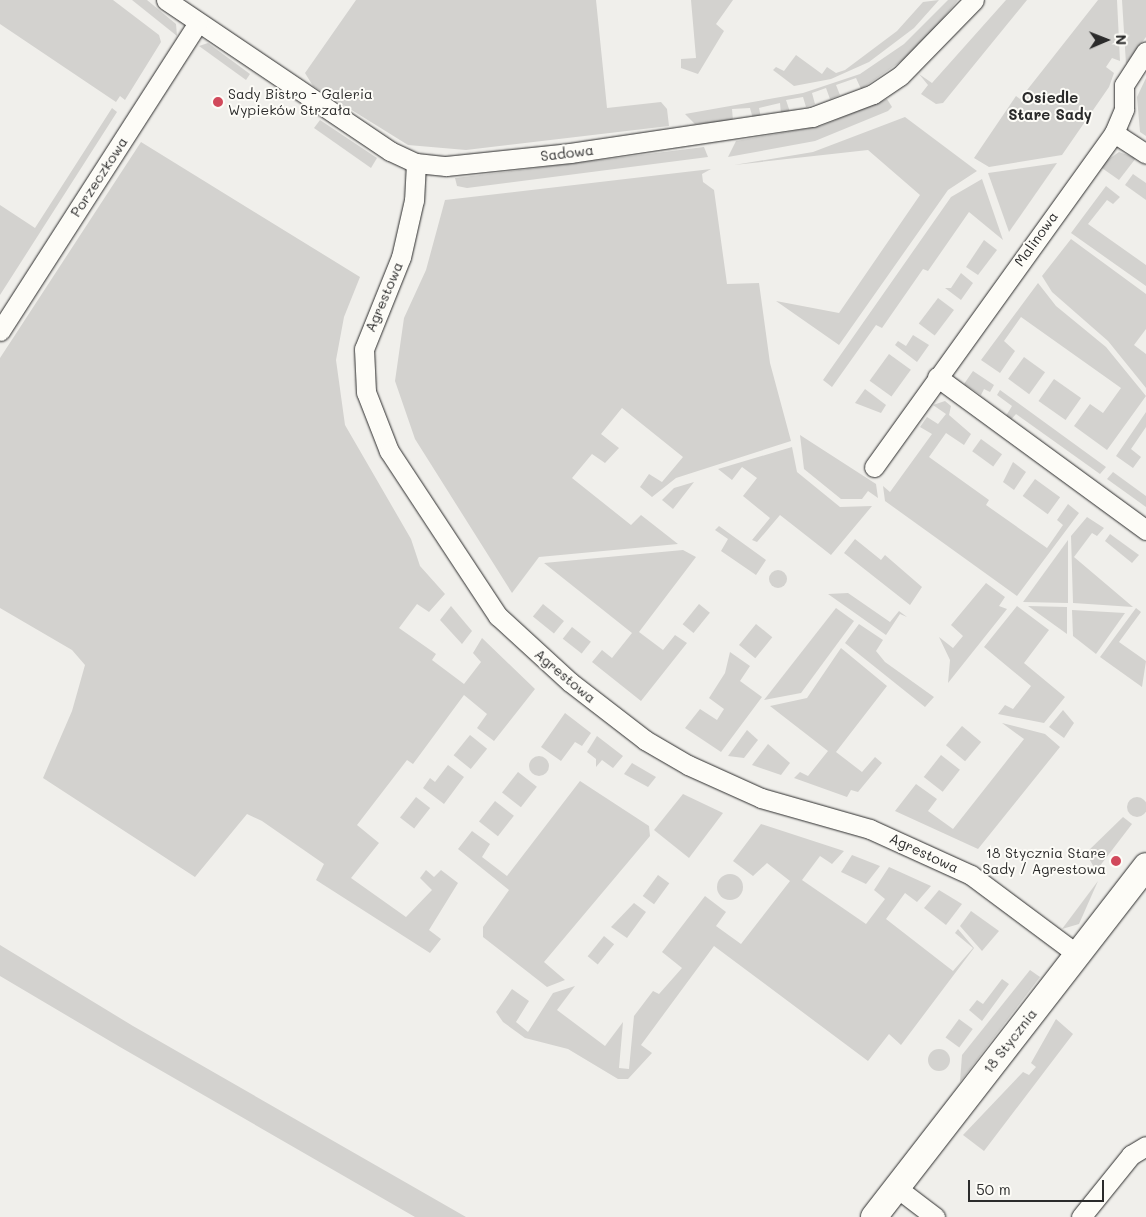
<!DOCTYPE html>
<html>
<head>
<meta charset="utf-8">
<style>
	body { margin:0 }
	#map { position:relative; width:1146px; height:1217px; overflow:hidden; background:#f0efeb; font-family:Mali,sans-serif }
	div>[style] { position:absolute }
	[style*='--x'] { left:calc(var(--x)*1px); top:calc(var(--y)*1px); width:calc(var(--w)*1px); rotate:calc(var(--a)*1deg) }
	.green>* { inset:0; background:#d3d2cf; transform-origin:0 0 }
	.round { border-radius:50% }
	.roads { filter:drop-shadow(0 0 1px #2b2b2b) drop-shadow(0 0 1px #2b2b2b) }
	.street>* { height:19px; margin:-9.5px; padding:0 9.5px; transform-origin:9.5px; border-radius:9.5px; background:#fdfcf7 }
	.secondary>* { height:26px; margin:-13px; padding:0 13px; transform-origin:13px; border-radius:13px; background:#fdfcf7 }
	.dots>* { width:14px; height:14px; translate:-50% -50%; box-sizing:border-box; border:2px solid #fdfcf7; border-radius:50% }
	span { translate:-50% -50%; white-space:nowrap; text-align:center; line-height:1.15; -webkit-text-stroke:4px #fdfcf7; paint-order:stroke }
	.poi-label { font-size:14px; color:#2b2b2b }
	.left { translate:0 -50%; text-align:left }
	.right { translate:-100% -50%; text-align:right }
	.street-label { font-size:14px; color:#2b2b2b }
	.neighbourhood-label { font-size:15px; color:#2b2b2b; font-weight:700 }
	.north { position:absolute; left:1081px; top:15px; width:50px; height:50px; -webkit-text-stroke:4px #fdfcf7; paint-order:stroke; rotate:89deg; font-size:14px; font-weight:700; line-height:20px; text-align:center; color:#2b2b2b }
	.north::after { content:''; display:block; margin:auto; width:18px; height:22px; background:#2b2b2b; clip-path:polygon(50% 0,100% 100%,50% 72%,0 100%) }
	.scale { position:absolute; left:968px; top:1180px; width:136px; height:22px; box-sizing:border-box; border:2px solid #2b2b2b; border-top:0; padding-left:6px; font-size:15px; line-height:18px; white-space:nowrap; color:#2b2b2b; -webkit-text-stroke:4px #fdfcf7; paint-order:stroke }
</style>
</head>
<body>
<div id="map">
	<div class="green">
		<div style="clip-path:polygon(0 0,113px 0,159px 35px,161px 42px,125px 100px,120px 96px,116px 102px,0 24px)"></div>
		<div style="clip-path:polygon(132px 0,147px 0,176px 24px,177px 36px)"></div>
		<div style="clip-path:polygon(356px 0,596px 0,607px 108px,661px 102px,667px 109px,669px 126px,466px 150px,408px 145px,313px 86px,305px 73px)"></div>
		<div style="clip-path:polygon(691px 0,733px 0,716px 24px,724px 31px,698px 74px,681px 68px,681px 59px,696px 58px)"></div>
		<div style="clip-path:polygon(939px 0,914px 28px,869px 62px,831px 79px,794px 86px,773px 70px,776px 67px,784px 71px,796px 55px,822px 74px,827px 67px,836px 73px,845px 70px,897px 31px,923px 2px)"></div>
		<div style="clip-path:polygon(948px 0,958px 0,934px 29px,903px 60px,861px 89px,856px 78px,836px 85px,840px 95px,830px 99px,826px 88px,812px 93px,815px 104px,806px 107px,803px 97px,786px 100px,790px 112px,781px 114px,780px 103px,759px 108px,761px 118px,753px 119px,750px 108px,732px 109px,733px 121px,695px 124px,685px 114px,803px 93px,860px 74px,904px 44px)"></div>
		<div style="clip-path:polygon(1006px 0,1027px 0,943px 103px,936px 104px,921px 94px,928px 85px,919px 74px,932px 83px)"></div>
		<div style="clip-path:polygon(1098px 0,1117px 0,1120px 61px,1112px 58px,1106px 67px,1114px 73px,1109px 87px,1062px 155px,989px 167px,974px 158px,1016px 96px,1020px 99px)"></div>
		<div style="clip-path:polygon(1122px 0,1146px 0,1146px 37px,1126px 64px)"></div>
		<div style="clip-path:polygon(208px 43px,250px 74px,246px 80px,199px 46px)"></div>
		<div style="clip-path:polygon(1146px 78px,1146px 136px,1140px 132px,1137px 97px)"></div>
		<div style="clip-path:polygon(887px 99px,892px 107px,888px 111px,815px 141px,728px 157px,736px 141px,821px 126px)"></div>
		<div style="clip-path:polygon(112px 108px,117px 112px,0 295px,0 205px,35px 228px)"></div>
		<div style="clip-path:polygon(905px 117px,977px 171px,948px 190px,839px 345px,776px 301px,839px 313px,920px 195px,868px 150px,734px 165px,813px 152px)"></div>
		<div style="clip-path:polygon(320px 120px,377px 158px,371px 168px,314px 128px)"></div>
		<div style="clip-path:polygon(141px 142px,360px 277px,344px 317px,336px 360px,345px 425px,411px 539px,420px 566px,445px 594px,429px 612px,417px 604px,399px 628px,436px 654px,432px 660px,464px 684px,481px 662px,473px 653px,482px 638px,535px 689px,494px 741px,477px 728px,487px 714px,464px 695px,413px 764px,407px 760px,357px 825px,379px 843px,351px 878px,406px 917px,432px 890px,420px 878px,426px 870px,434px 877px,441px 870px,458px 883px,429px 930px,441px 939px,430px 953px,316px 880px,324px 864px,262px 821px,247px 814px,195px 877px,43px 778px,72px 711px,85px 665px,72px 650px,0 608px,0 358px)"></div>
		<div style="clip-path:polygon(704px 147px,708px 157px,467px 188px,457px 186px,455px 178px)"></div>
		<div style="clip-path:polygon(1119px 152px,1136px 158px,1119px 180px,1099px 166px)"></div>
		<div style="clip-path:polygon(1057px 163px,1009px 232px,988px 173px)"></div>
		<div style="clip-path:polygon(711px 169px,702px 174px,703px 182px,714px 190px,727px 284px,759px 283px,770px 363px,791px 441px,676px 478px,652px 497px,640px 487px,649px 474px,662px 482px,683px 457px,622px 408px,601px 434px,619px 448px,605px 463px,592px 454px,572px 478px,631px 525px,641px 515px,678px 544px,539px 557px,512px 593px,415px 439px,395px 381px,404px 318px,426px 270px,445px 200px)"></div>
		<div style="clip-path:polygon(1133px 174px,1146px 183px,1146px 200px,1125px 185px)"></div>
		<div style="clip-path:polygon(982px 179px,1003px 240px,969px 212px,928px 271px,923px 269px,882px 328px,876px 325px,832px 387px,823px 380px,951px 197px)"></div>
		<div style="clip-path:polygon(1106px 186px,1120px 197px,1113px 204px,1107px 200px,1088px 224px,1146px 265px,1146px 286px,1071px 233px)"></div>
		<div style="clip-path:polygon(1071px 239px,1146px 294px,1146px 329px,1134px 345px,1146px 354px,1146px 388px,1108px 341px,1052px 292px,1042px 276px)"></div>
		<div style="clip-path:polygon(984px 240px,997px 250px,978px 275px,966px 267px)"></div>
		<div style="clip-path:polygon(961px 273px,973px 283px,961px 300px,945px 288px,951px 288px)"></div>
		<div style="clip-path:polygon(1038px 283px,1056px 306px,1106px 347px,1146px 396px,1107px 450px,1074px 426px,1090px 404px,1103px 413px,1121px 388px,1021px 317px,1004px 341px,1015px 351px,1000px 373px,981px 360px)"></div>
		<div style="left:938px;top:298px;width:20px;height:32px;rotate:37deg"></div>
		<div style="clip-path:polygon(913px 335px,929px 345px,917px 362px,895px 345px,898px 341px,906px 346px)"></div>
		<div style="left:889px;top:354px;width:27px;height:33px;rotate:36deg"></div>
		<div style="left:1024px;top:357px;width:26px;height:27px;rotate:36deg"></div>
		<div style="clip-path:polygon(973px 371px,994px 385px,990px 392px,984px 389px,981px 395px,964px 384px)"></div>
		<div style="left:1054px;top:379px;width:33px;height:27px;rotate:35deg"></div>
		<div style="clip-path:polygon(865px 389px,886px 405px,881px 413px,855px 403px)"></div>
		<div style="clip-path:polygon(1000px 390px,1106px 467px,1100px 474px,1016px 414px,1009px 422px,1004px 419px,1012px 406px,997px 395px)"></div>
		<div style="clip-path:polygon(945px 401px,951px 406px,949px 415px,971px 434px,964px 445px,946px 433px,929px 457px,989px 500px,986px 505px,1047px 548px,1063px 525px,1057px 520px,1068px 504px,1079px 513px,1017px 596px,885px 501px,883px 486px,890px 492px,932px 434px,920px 427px,927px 417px,938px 424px,946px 414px,933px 405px)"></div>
		<div style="clip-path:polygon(1146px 412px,1146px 427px,1131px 449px,1141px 457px,1133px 468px,1116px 456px)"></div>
		<div style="clip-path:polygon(800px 435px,876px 484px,878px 498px,868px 491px,862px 499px,841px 499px,804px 469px)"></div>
		<div style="left:981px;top:439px;width:26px;height:15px;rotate:36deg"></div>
		<div style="clip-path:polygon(792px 447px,797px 472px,840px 507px,872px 506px,831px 555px,780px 515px,757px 542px,752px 540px,770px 518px,743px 496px,757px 478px,742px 467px,732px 480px,718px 469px)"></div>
		<div style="clip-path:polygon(1013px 462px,1026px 472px,1014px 490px,1003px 482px)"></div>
		<div style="clip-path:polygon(1113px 472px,1146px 496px,1146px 507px,1107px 479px)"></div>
		<div style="left:1035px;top:479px;width:31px;height:21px;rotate:36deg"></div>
		<div style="clip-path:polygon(694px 482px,673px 509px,662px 500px,674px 488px)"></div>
		<div style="clip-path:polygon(1087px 517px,1104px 528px,1097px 536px,1092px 533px,1074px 557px,1133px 607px,1073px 603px,1071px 536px)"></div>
		<div style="clip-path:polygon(719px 526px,766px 560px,756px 575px,721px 551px,728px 539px,715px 530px)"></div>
		<div style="clip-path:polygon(1110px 534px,1139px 555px,1132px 563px,1105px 541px)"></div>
		<div style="clip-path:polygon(855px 539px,881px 560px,885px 555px,922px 587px,910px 605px,844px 553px)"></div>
		<div style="clip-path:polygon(1068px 540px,1068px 603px,1023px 602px)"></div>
		<div style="clip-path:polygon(683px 550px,696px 557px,639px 632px,663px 650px,675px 635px,687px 643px,641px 701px,592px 662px,602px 650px,612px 658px,632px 633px,544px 563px)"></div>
		<div class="round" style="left:769px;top:570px;width:18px;height:18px"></div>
		<div style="clip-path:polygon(986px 583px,1005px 597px,999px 606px,1007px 609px,948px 683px,950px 660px,939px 637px,953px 648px,963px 636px,951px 625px)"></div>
		<div style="clip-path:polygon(848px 593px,890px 622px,899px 611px,907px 617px,900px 614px,886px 635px,828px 594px)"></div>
		<div style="left:543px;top:604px;width:27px;height:16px;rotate:39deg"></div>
		<div style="left:699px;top:604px;width:14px;height:26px;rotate:39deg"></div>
		<div style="clip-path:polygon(451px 606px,472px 631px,462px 644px,440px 620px)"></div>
		<div style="clip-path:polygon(1017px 606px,1049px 630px,1024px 663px,1065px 697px,1044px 723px,998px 714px,1005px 705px,1013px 709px,1031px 686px,984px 647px)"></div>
		<div style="clip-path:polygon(1028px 606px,1067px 607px,1067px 634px)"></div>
		<div style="clip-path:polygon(836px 608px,854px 621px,801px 693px,764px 700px)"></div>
		<div style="clip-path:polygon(1136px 608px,1141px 612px,1119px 642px,1146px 661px,1142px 687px,1100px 657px)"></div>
		<div style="clip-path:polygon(1072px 610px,1125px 613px,1096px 654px,1073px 636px)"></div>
		<div style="left:756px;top:624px;width:21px;height:27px;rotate:39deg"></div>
		<div style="clip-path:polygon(859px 624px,883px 640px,876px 651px,885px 662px,934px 697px,925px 707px,845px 643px)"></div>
		<div style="left:572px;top:627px;width:24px;height:15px;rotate:38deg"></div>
		<div style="clip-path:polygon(841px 648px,887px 686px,836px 752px,862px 772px,875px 757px,882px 763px,858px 792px,851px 790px,847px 797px,794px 778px,800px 772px,808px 776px,828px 751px,770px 706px,807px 698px)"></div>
		<div style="clip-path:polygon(730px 652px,750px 666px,740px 681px,762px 697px,721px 752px,685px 728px,700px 709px,717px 720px,724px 709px,709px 698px,725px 673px)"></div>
		<div style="clip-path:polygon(1063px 710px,1074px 723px,1064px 738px,1049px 727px)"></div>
		<div style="clip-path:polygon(565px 713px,591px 733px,582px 746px,575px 742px,561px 761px,541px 747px)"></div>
		<div style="clip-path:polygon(1002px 723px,1045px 734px,1060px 747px,978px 849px,895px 811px,916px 784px,937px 799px,928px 811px,953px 829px,1024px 739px)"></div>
		<div style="left:962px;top:726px;width:25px;height:25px;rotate:40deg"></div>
		<div style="clip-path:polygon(747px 730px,758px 740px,744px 758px,728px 756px)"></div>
		<div style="left:470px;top:735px;width:22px;height:26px;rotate:39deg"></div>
		<div style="clip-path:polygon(597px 736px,623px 756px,613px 768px,602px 760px,596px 767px,596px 759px,587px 752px)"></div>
		<div style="clip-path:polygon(768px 744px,790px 763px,781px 775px,752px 765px)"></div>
		<div style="left:941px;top:755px;width:24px;height:28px;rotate:38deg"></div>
		<div class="round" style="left:529px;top:756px;width:20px;height:20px"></div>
		<div style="clip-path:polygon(632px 763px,656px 777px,648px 787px,624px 774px)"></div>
		<div style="clip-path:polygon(448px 765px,464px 777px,444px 804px,423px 788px,430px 778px,435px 782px)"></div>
		<div style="left:518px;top:772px;width:24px;height:26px;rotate:38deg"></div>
		<div style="clip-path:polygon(580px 781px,649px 826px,650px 836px,544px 962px,565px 980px,547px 987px,483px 937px,483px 927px,509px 890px,458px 849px,472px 831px,490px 844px,482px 857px,507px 876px)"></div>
		<div style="clip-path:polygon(683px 794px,723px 813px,689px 858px,654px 830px)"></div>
		<div style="left:416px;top:797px;width:18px;height:26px;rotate:38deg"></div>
		<div class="round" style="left:1127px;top:797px;width:20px;height:20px"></div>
		<div style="left:495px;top:801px;width:24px;height:26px;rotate:38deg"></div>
		<div style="clip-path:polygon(1123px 817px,1132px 824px,1096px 871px,1086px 853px)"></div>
		<div style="clip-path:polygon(761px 824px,844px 851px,832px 864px,820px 856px,802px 880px,866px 924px,885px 899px,874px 890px,889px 867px,931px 886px,917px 902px,905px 893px,886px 919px,953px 971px,973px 948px,955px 933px,958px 929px,974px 948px,901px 1045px,889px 1034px,868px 1061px,714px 946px,641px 1045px,652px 1053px,628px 1079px,618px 1079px,568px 1049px,525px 1038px,503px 1022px,496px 1012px,512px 989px,529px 1001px,516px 1022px,528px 1032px,553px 993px,575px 986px,557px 1010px,605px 1046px,623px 1022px,619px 1068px,629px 1069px,634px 1016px,653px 991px,659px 994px,682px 968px,662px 952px,705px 896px,726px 912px,716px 926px,741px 944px,790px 881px,767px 863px,753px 876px,733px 861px)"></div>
		<div style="clip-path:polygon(852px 855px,880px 866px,866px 884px,841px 872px)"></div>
		<div class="round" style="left:717px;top:874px;width:26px;height:26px"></div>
		<div style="left:658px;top:875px;width:14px;height:26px;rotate:36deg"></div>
		<div style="clip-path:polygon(1098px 881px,1079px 924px,1062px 929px)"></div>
		<div style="clip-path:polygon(939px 890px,962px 904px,946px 925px,924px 908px)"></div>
		<div style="clip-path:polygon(634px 903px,646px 912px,627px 938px,611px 927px)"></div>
		<div style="clip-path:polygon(971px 911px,999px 931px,982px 951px,960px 926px)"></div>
		<div style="left:604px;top:936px;width:13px;height:26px;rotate:39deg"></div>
		<div style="clip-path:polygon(0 945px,133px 1026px,466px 1217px,415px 1217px,120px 1047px,0 976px)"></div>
		<div style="clip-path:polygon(1030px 970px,1040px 977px,960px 1082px,962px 1055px)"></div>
		<div style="clip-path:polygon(1002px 979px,1009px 984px,982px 1021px,969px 1010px,977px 1000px,983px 1004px)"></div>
		<div style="left:959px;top:1019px;width:17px;height:23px;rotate:36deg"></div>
		<div style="clip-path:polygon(1056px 1019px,1073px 1034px,984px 1151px,963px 1135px,1023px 1072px,1029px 1075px,1036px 1067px,1031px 1063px)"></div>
		<div class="round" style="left:928px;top:1049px;width:22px;height:22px"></div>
	</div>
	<div class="roads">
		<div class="street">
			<div style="--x:166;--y:0;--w:270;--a:34"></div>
			<div style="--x:390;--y:151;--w:29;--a:25"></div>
			<div style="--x:416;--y:163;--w:30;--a:6"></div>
			<div style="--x:446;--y:166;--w:125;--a:-6"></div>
			<div style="--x:570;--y:153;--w:245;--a:-8.5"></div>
			<div style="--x:812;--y:117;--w:65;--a:-20.7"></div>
			<div style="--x:873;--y:94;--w:32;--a:-34"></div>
			<div style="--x:900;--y:76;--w:106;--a:-45.8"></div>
			<div style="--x:1114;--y:133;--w:38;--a:33"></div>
			<div style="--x:416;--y:163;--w:37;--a:93"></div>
			<div style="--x:414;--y:200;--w:58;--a:102.8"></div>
			<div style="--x:401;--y:257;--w:99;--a:111.9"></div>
			<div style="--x:364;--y:349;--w:43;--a:87.3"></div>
			<div style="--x:366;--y:392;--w:63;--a:68.7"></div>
			<div style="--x:389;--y:451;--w:198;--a:56.6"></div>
			<div style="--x:498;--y:616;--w:98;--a:42.5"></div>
			<div style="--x:570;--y:682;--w:95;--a:37.7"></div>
			<div style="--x:645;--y:740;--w:50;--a:30.2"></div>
			<div style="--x:688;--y:765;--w:80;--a:24.3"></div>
			<div style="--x:761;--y:798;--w:113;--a:15.9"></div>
			<div style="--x:870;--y:829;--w:111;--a:24.5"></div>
			<div style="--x:971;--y:875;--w:132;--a:36.7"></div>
			<div style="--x:0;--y:331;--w:366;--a:-57.3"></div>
			<div style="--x:937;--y:377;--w:259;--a:36.2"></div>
			<div style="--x:874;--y:467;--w:411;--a:-54.3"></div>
			<div style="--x:1114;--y:133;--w:26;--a:-67"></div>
			<div style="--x:1124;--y:109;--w:24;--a:-90"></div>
			<div style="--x:1124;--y:85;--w:40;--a:-57.1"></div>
			<div style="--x:897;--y:1188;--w:48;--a:37.3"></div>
			<div style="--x:1081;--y:1217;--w:80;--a:-51.1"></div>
			<div style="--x:1131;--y:1155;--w:17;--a:-31"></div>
		</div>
		<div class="secondary">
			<div style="--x:874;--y:1217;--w:444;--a:-52.2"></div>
		</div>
	</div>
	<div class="dots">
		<div style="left:218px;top:102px;background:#d1495b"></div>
		<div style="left:1116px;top:861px;background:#d1495b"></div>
	</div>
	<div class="poi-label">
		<span class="left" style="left:228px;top:102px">Sady Bistro - Galeria<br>Wypieków Strzała</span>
		<span class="right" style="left:1106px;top:861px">18 Stycznia Stare<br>Sady / Agrestowa</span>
	</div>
	<div class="street-label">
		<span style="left:567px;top:153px;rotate:-7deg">Sadowa</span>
		<span style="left:99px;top:177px;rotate:-57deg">Porzeczkowa</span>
		<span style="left:1036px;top:239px;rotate:-54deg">Malinowa</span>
		<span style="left:384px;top:297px;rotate:-67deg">Agrestowa</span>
		<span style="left:565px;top:676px;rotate:40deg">Agrestowa</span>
		<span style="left:924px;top:853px;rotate:25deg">Agrestowa</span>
		<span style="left:1010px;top:1041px;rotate:-52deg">18 Stycznia</span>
	</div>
	<div class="neighbourhood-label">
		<span style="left:1050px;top:106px">Osiedle<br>Stare Sady</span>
	</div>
	<div class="north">N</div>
	<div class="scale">50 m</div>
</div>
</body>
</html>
